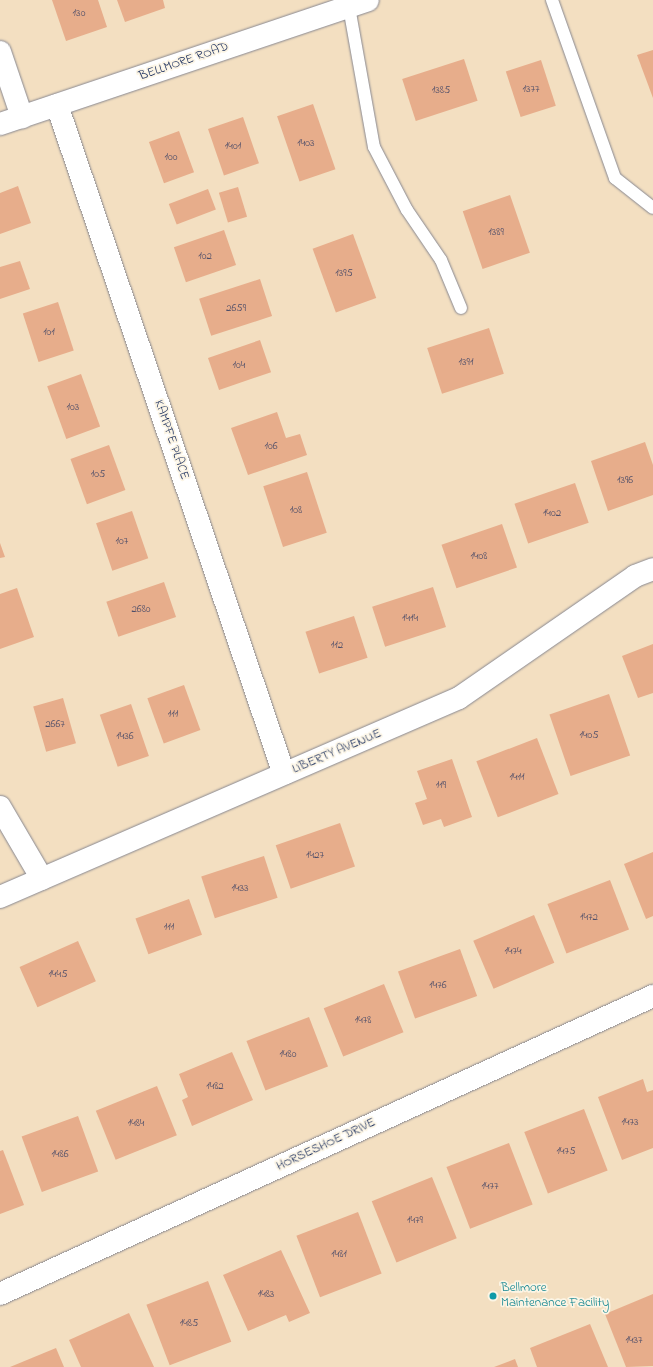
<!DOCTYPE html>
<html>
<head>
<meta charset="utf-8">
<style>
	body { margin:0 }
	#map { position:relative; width:653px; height:1367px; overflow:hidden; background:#f3dfc1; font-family:"Indie Flower",sans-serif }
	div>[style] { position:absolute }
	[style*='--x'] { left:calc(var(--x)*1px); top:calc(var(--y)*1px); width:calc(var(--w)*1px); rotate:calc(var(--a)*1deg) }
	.building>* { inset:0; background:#e7ad8b; transform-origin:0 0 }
	.roads { filter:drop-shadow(0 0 1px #878790) drop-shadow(0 0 1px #878790) }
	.service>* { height:12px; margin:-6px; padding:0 6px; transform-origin:6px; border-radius:6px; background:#fff }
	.minor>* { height:22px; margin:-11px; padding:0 11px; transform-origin:11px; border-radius:11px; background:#fff }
	.secondary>* { height:22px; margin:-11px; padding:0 11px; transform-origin:11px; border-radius:11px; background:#fff }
	.dots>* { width:11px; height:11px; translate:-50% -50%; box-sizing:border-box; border:2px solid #fcf5e5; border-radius:50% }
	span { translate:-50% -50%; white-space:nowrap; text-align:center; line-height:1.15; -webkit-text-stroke:3.5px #fcf5e5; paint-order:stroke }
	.number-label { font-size:11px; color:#4e4e69 }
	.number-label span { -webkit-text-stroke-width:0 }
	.street-label { font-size:13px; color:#1b2f5e }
	.culture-label { font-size:13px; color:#0d838f }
	.left { translate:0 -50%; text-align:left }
</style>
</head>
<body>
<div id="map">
	<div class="building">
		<div style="clip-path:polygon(52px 0,98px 0,107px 27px,66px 41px)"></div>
		<div style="clip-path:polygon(117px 0,163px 0,165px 8px,125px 22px)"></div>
		<div style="clip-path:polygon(653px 50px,653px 98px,637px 55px)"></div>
		<div style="left:464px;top:59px;width:44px;height:65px;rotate:72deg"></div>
		<div style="left:541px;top:60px;width:48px;height:37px;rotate:72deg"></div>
		<div style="left:313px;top:104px;width:69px;height:38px;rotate:71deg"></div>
		<div style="left:243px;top:117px;width:49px;height:37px;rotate:71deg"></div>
		<div style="left:179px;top:131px;width:44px;height:32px;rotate:70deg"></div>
		<div style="clip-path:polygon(18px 186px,31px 223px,0 234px,0 193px)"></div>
		<div style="left:238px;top:187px;width:31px;height:20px;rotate:73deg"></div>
		<div style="left:208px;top:189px;width:22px;height:42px;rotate:69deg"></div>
		<div style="left:510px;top:195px;width:61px;height:50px;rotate:71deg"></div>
		<div style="left:224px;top:230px;width:37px;height:53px;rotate:71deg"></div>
		<div style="left:353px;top:234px;width:68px;height:43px;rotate:70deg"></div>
		<div style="clip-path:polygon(20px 261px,30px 289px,0 299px,0 267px)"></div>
		<div style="left:260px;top:279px;width:39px;height:64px;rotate:72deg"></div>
		<div style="left:58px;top:302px;width:51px;height:37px;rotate:72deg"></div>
		<div style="left:489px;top:328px;width:48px;height:65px;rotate:72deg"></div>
		<div style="left:260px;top:340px;width:34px;height:55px;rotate:71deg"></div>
		<div style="left:81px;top:374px;width:56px;height:36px;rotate:70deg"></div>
		<div style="clip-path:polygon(277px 412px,286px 438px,300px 434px,307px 455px,248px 475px,231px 428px)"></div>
		<div style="clip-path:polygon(645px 442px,653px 465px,653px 495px,608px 511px,591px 461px)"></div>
		<div style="left:109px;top:445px;width:48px;height:41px;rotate:70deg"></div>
		<div style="left:307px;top:472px;width:64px;height:46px;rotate:72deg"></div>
		<div style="left:575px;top:483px;width:42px;height:64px;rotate:71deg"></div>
		<div style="left:132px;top:511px;width:50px;height:38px;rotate:71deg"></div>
		<div style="left:502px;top:524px;width:46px;height:64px;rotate:71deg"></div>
		<div style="clip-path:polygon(0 543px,5px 557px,0 558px)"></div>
		<div style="left:164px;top:582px;width:37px;height:61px;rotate:71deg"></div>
		<div style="left:433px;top:587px;width:42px;height:64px;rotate:72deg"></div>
		<div style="clip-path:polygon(17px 588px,34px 637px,0 649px,0 594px)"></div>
		<div style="left:354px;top:616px;width:44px;height:51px;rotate:72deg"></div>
		<div style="clip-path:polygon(653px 644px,653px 693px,638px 698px,622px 656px)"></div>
		<div style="left:184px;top:685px;width:48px;height:39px;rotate:70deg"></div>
		<div style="left:609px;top:694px;width:65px;height:63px;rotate:71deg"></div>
		<div style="left:63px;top:698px;width:47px;height:31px;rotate:74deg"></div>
		<div style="left:131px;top:704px;width:55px;height:33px;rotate:71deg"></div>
		<div style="left:537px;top:738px;width:60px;height:65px;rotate:69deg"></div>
		<div style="clip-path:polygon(452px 759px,472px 817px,444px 827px,441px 819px,423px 825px,415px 803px,427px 799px,417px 771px)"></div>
		<div style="left:340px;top:823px;width:46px;height:68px;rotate:71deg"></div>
		<div style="clip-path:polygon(653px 852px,653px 916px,646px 919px,624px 864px)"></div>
		<div style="left:264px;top:856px;width:44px;height:66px;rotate:72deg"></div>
		<div style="left:610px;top:880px;width:53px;height:67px;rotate:69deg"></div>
		<div style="left:189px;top:899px;width:38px;height:57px;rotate:70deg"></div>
		<div style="left:534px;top:915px;width:52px;height:66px;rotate:67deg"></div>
		<div style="left:78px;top:941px;width:44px;height:64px;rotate:66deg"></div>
		<div style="left:460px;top:949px;width:50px;height:66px;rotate:70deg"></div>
		<div style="left:384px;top:984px;width:52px;height:65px;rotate:68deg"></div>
		<div style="left:309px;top:1017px;width:53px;height:67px;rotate:69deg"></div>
		<div style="clip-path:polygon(232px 1052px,253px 1100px,192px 1126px,182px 1100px,188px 1097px,179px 1074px)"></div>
		<div style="clip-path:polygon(643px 1079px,647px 1092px,653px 1090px,653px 1148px,622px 1160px,598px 1097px)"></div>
		<div style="left:157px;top:1086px;width:53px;height:66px;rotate:68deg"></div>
		<div style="left:584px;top:1109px;width:66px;height:64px;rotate:69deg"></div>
		<div style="left:78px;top:1116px;width:59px;height:60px;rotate:70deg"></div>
		<div style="left:509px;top:1143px;width:66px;height:67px;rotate:69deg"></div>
		<div style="clip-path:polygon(3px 1150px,24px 1205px,0 1214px,0 1151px)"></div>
		<div style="left:432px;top:1177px;width:66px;height:65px;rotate:68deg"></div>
		<div style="left:358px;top:1212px;width:66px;height:66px;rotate:69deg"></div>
		<div style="clip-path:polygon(281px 1250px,310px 1313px,289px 1322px,286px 1315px,248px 1331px,223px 1275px)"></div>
		<div style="left:208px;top:1281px;width:65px;height:66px;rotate:69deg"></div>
		<div style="clip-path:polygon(653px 1294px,653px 1366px,626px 1367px,605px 1314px)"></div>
		<div style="clip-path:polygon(129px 1313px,154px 1367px,81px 1367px,69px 1340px)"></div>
		<div style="clip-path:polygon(590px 1324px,608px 1367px,537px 1367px,530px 1348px)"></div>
		<div style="clip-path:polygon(56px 1348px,64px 1367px,10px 1367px)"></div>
		<div style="clip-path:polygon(515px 1359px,518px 1367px,494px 1367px)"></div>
	</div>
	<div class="roads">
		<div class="service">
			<div style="--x:552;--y:0;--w:189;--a:70.5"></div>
			<div style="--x:615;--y:178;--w:48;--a:38.3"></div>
			<div style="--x:349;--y:7;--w:142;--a:79.9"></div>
			<div style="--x:374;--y:147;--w:71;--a:62.4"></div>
			<div style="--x:407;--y:210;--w:60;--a:55.8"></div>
			<div style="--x:441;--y:260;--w:52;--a:67.4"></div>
		</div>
		<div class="minor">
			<div style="--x:0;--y:52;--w:69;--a:71.3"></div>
			<div style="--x:57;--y:105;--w:706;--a:71.26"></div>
			<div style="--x:0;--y:807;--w:83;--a:59.7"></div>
			<div style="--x:0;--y:897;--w:500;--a:-23.44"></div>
			<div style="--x:459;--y:698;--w:214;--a:-34.7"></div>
			<div style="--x:635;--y:576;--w:19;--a:-21"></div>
			<div style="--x:0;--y:1294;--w:718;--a:-24.53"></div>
		</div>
		<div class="secondary">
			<div style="--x:0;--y:124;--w:388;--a:-18.6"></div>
		</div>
	</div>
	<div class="dots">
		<div style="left:493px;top:1296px;background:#0f9aa8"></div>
	</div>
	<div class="number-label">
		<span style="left:79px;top:13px">130</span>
		<span style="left:531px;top:89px">1377</span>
		<span style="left:441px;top:90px">1385</span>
		<span style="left:306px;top:143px">1403</span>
		<span style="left:233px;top:146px">1401</span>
		<span style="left:171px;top:157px">100</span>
		<span style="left:496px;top:232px">1389</span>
		<span style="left:205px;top:256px">102</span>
		<span style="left:344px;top:273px">1395</span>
		<span style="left:236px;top:308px">2659</span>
		<span style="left:49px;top:332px">101</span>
		<span style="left:466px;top:362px">1391</span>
		<span style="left:239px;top:365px">104</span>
		<span style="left:73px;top:407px">103</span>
		<span style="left:271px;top:446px">106</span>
		<span style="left:98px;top:474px">105</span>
		<span style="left:625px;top:480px">1396</span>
		<span style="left:296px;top:510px">108</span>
		<span style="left:552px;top:513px">1402</span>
		<span style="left:122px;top:541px">107</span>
		<span style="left:479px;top:556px">1408</span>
		<span style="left:141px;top:609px">2680</span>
		<span style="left:410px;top:618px">1414</span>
		<span style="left:337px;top:645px">112</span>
		<span style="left:173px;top:714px">111</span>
		<span style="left:55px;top:724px">2667</span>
		<span style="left:589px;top:735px">1405</span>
		<span style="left:125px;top:736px">1436</span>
		<span style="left:517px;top:777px">1411</span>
		<span style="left:441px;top:785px">119</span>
		<span style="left:315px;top:855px">1427</span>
		<span style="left:240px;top:888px">1433</span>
		<span style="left:589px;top:917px">1472</span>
		<span style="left:169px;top:927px">111</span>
		<span style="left:513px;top:951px">1474</span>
		<span style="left:58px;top:974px">1445</span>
		<span style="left:438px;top:985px">1476</span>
		<span style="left:363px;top:1020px">1478</span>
		<span style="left:288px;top:1054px">1480</span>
		<span style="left:215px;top:1086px">1482</span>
		<span style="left:630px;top:1122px">1473</span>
		<span style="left:136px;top:1123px">1484</span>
		<span style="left:566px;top:1151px">1475</span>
		<span style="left:60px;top:1154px">1486</span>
		<span style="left:490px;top:1186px">1477</span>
		<span style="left:415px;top:1220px">1479</span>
		<span style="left:339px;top:1254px">1481</span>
		<span style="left:266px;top:1294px">1483</span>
		<span style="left:189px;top:1323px">1485</span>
		<span style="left:634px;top:1340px">1437</span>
	</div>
	<div class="street-label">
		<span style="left:184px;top:62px;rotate:-19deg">BELLMORE ROAD</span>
		<span style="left:171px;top:440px;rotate:71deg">KAMPFE PLACE</span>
		<span style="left:337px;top:752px;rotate:-23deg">LIBERTY AVENUE</span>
		<span style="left:326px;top:1145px;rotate:-25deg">HORSESHOE DRIVE</span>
	</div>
	<div class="culture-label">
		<span class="left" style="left:501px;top:1296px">Bellmore<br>Maintenance Facility</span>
	</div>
</div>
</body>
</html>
